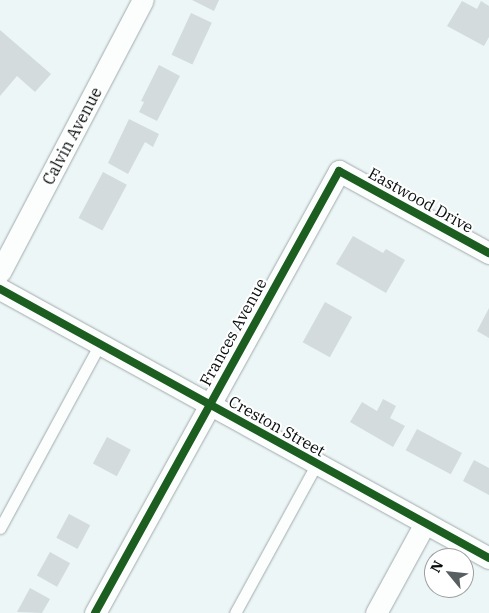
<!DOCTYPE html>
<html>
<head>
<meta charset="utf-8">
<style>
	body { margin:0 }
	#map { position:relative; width:489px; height:613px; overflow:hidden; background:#ecf6f7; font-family:"IBM Plex Serif",serif }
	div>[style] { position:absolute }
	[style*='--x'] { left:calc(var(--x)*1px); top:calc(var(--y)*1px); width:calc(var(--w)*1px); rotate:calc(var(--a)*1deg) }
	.building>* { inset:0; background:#d3dbdc; transform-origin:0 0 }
	.roads { filter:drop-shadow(0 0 1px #a3aaab) drop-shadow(0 0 1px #a3aaab) }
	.service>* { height:11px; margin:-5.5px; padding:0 5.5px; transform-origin:5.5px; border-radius:5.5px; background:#fcfefe }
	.minor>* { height:21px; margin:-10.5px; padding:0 10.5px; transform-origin:10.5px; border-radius:10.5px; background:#fcfefe }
	.cycleway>* { height:8px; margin:-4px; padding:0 4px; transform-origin:4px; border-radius:4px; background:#1b5e20 }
	span { translate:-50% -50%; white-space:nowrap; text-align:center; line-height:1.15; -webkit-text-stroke:4px #fff; paint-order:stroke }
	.street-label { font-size:16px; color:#080d0e }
	.north { position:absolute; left:424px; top:548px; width:50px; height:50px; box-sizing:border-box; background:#fff; border:1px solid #9c9e9f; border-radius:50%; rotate:298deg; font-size:14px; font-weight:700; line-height:20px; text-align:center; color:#080d0e }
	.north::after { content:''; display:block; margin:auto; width:18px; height:22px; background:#585f60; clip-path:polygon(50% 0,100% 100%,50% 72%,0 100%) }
</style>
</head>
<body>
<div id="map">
	<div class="building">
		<div style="clip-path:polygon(192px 0,219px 0,214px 11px)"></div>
		<div style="clip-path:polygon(462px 1px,477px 9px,481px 1px,489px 6px,489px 37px,484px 46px,447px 26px)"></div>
		<div style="left:191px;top:13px;width:23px;height:46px;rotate:25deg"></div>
		<div style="clip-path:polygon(0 30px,51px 74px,35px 92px,17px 76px,0 96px)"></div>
		<div style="clip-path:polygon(159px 65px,180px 76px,157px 121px,139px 112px,144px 102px,141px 101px)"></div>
		<div style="clip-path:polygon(129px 119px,159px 134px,153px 147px,145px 142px,128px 174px,108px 163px)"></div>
		<div style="left:103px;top:172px;width:27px;height:52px;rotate:28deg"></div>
		<div style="clip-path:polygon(353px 236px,383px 253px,386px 249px,405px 260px,386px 293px,336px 264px)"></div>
		<div style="left:325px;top:302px;width:31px;height:46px;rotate:29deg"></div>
		<div style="clip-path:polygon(489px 308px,489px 338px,477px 331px)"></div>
		<div style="clip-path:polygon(383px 399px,396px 406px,390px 418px,405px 426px,393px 447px,350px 422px,362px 402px,377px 411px)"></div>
		<div style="left:417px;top:429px;width:51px;height:24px;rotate:28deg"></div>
		<div style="left:107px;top:437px;width:27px;height:30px;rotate:28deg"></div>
		<div style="clip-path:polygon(474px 460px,489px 468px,489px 495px,463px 481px)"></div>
		<div style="left:69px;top:514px;width:24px;height:27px;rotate:28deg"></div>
		<div style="left:50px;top:552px;width:23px;height:27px;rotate:29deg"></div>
		<div style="clip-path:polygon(30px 588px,50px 599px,42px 613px,17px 612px)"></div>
	</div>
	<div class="roads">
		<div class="service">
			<div style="--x:0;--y:528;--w:209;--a:-61.5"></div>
			<div style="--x:235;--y:613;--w:171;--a:-61.3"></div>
		</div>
		<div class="minor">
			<div style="--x:0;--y:272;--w:307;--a:-62.3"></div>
			<div style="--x:0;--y:289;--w:558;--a:28.82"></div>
			<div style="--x:95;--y:613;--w:505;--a:-61.1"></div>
			<div style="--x:339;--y:171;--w:171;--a:28.7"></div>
			<div style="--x:376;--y:613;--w:102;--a:-61.4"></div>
		</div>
	</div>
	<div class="cycleway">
		<div style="--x:0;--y:289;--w:558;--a:28.82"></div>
		<div style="--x:95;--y:613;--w:505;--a:-61.1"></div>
		<div style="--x:339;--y:171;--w:171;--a:28.7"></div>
	</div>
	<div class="street-label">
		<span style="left:72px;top:136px;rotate:-62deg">Calvin Avenue</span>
		<span style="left:421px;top:200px;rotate:29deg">Eastwood Drive</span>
		<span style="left:233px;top:332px;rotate:-61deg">Frances Avenue</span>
		<span style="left:277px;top:426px;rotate:29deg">Creston Street</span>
	</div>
	<div class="north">N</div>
</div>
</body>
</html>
